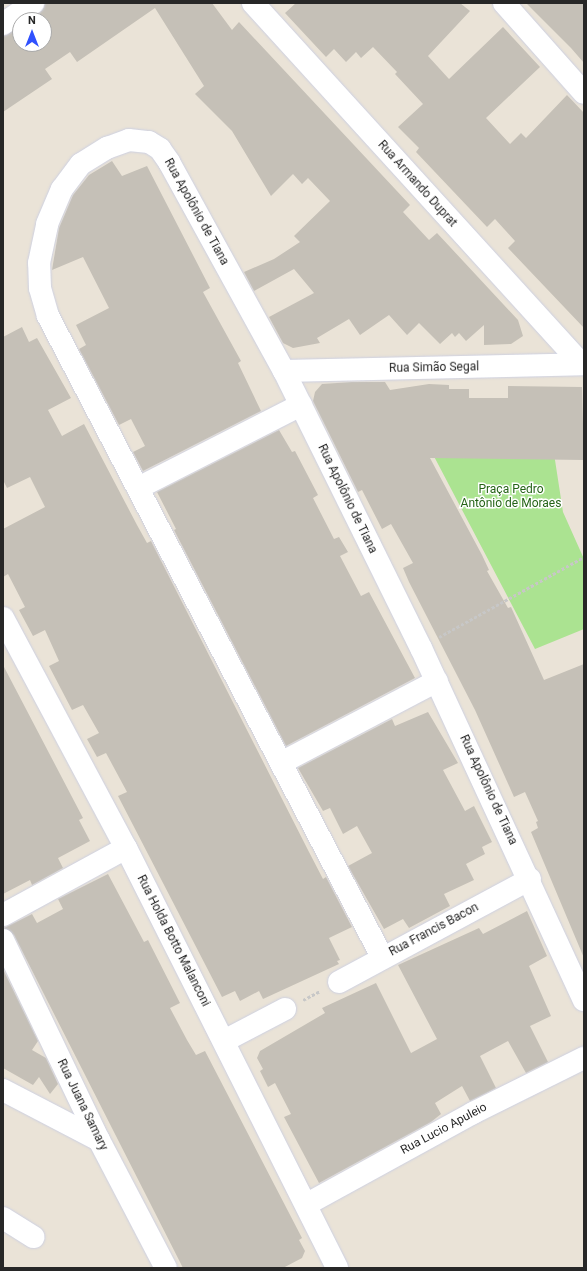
<!DOCTYPE html>
<html>
<head>
<meta charset="utf-8">
<style>
	body { margin:0 }
	#map { position:relative; width:587px; height:1271px; overflow:hidden; background:#eae3d7; font-family:Roboto,sans-serif }
	div>[style] { position:absolute }
	[style*='--x'] { left:calc(var(--x)*1px); top:calc(var(--y)*1px); width:calc(var(--w)*1px); rotate:calc(var(--a)*1deg) }
	.green>* { inset:0; background:#abe391 }
	.building>* { inset:0; background:#c5c0b7 }
	.path>* { height:2.5px; margin-top:-1.25px; transform-origin:0; background:repeating-linear-gradient(90deg,#c7c7c7 0 3px,transparent 0 5px) }
	.roads { filter:drop-shadow(0 0 1px #cdd0e1) drop-shadow(0 0 1px #cdd0e1) }
	.minor>* { height:22px; margin:-11px; padding:0 11px; transform-origin:11px; border-radius:11px; background:#fff }
	span { translate:-50% -50%; white-space:nowrap; text-align:center; line-height:1.15; -webkit-text-stroke:3px #fff; paint-order:stroke }
	.street-label { font-size:12px; color:#272727 }
	.park-label { font-size:12px; color:#256417 }
	.frame { position:absolute; inset:0; border:4px solid #272727; pointer-events:none }
	.north { position:absolute; left:12px; top:12px; width:40px; height:40px; box-sizing:border-box; background:#fff; border:1px solid #a9a9a9; border-radius:50%; rotate:0deg; font-size:11px; font-weight:700; line-height:16px; text-align:center; color:#272727 }
	.north::after { content:''; display:block; margin:auto; width:14px; height:18px; background:#3051fe; clip-path:polygon(50% 0,100% 100%,50% 72%,0 100%) }
</style>
</head>
<body>
<div id="map">
	<div class="green">
		<div style="clip-path:polygon(427px 443px,553px 447px,563px 512px,584px 559px,584px 629px,535px 649px)"></div>
	</div>
	<div class="building">
		<div style="clip-path:polygon(45px 3px,212px 3px,232px 30px,239px 22px,410px 205px,403px 212px,429px 240px,437px 233px,518px 320px,523px 336px,511px 344px,484px 345px,484px 325px,466px 341px,459px 333px,455px 337px,452px 333px,440px 344px,419px 323px,407px 335px,389px 315px,360px 335px,349px 319px,317px 338px,320px 343px,293px 348px,283px 343px,269px 317px,314px 293px,294px 269px,254px 291px,244px 272px,274px 259px,300px 242px,294px 236px,330px 201px,308px 178px,302px 184px,293px 174px,271px 196px,232px 131px,195px 94px,204px 86px,155px 8px,77px 62px,70px 52px,45px 69px,52px 79px,3px 112px,3px 36px,20px 27px,20px 44px,44px 44px,44px 20px,31px 20px,40px 13px)"></div>
		<div style="clip-path:polygon(296px 3px,460px 3px,470px 11px,428px 56px,449px 79px,503px 27px,540px 67px,486px 118px,510px 144px,521px 133px,526px 138px,567px 95px,584px 113px,584px 328px,508px 248px,515px 241px,495px 219px,487px 227px,416px 152px,419px 148px,398px 127px,423px 104px,395px 74px,397px 72px,373px 47px,361px 58px,356px 52px,346px 62px,334px 49px,326px 57px,285px 13px)"></div>
		<div style="clip-path:polygon(526px 3px,584px 3px,584px 63px,571px 48px)"></div>
		<div style="clip-path:polygon(112px 161px,122px 176px,147px 166px,210px 288px,203px 292px,241px 361px,238px 363px,261px 411px,143px 471px,133px 452px,145px 446px,131px 419px,119px 425px,79px 349px,86px 345px,76px 325px,109px 308px,83px 257px,52px 270px,59px 228px,73px 195px,89px 175px)"></div>
		<div style="clip-path:polygon(22px 327px,29px 342px,37px 338px,71px 398px,48px 410px,62px 436px,84px 424px,137px 525px,147px 543px,151px 541px,309px 852px,323px 879px,326px 877px,352px 927px,329px 938px,340px 960px,337px 961px,339px 964px,263px 999px,259px 991px,240px 1001px,235px 991px,222px 997px,118px 796px,127px 792px,106px 753px,97px 757px,87px 739px,99px 733px,83px 705px,72px 710px,49px 666px,59px 661px,45px 630px,33px 636px,19px 610px,25px 607px,8px 574px,3px 577px,3px 529px,45px 507px,30px 477px,7px 488px,3px 480px,3px 337px)"></div>
		<div style="clip-path:polygon(352px 382px,385px 382px,390px 390px,429px 384px,449px 385px,449px 389px,469px 389px,469px 398px,508px 398px,508px 386px,582px 387px,584px 460px,430px 458px,482px 555px,489px 570px,487px 571px,508px 608px,511px 607px,544px 680px,584px 664px,584px 958px,531px 832px,538px 828px,536px 822px,538px 821px,525px 792px,514px 797px,475px 710px,409px 582px,403px 568px,413px 563px,391px 524px,382px 529px,362px 490px,358px 492px,313px 401px,315px 392px,322px 384px)"></div>
		<div style="clip-path:polygon(279px 430px,292px 452px,295px 451px,318px 495px,313px 498px,334px 539px,339px 537px,348px 552px,340px 556px,361px 596px,369px 592px,415px 678px,286px 746px,174px 530px,176px 529px,157px 492px)"></div>
		<div style="clip-path:polygon(3px 665px,83px 818px,79px 820px,90px 841px,58px 858px,63px 868px,32px 885px,30px 880px,3px 894px)"></div>
		<div style="clip-path:polygon(428px 712px,458px 763px,443px 770px,465px 811px,474px 806px,492px 842px,482px 847px,485px 854px,466px 864px,474px 880px,444px 894px,450px 906px,409px 928px,403px 919px,384px 929px,348px 866px,372px 853px,357px 826px,343px 834px,330px 808px,323px 811px,298px 768px,392px 719px,395px 726px)"></div>
		<div style="clip-path:polygon(108px 874px,144px 942px,148px 940px,180px 1003px,170px 1008px,187px 1040px,196px 1055px,205px 1051px,302px 1238px,299px 1240px,305px 1251px,302px 1258px,283px 1268px,183px 1268px,14px 935px,4px 928px,32px 914px,37px 923px,63px 909px,58px 899px)"></div>
		<div style="clip-path:polygon(527px 911px,547px 956px,529px 966px,551px 1016px,530px 1026px,548px 1062px,526px 1073px,508px 1041px,480px 1056px,496px 1088px,470px 1101px,462px 1086px,435px 1103px,441px 1114px,431px 1122px,319px 1183px,284px 1117px,291px 1114px,275px 1083px,268px 1087px,260px 1071px,263px 1069px,257px 1058px,260px 1051px,325px 1013px,322px 1008px,376px 983px,411px 1053px,437px 1039px,398px 965px,479px 928px,483px 934px)"></div>
		<div style="clip-path:polygon(3px 969px,38px 1041px,32px 1050px,46px 1058px,58px 1084px,50px 1094px,39px 1077px,33px 1085px,3px 1068px)"></div>
	</div>
	<div class="path">
		<div style="--x:439;--y:637;--w:166;--a:-28.9"></div>
		<div style="--x:303;--y:1000;--w:19;--a:-28"></div>
	</div>
	<div class="roads">
		<div class="minor">
			<div style="--x:253;--y:3;--w:488;--a:47.7"></div>
			<div style="--x:504;--y:3;--w:120;--a:48.4"></div>
			<div style="--x:3;--y:24;--w:37;--a:-35"></div>
			<div style="--x:284;--y:371;--w:300;--a:-1.3"></div>
			<div style="--x:138;--y:488;--w:183;--a:-27"></div>
			<div style="--x:3;--y:618;--w:261;--a:61.9"></div>
			<div style="--x:126;--y:848;--w:470;--a:63.3"></div>
			<div style="--x:281;--y:763;--w:176;--a:-27.7"></div>
			<div style="--x:3;--y:915;--w:140;--a:-28.6"></div>
			<div style="--x:3;--y:940;--w:222;--a:64.4"></div>
			<div style="--x:99;--y:1140;--w:144;--a:62.4"></div>
			<div style="--x:382;--y:957;--w:723;--a:-117.52"></div>
			<div style="--x:48;--y:316;--w:29;--a:-106"></div>
			<div style="--x:40;--y:288;--w:25;--a:-92"></div>
			<div style="--x:39;--y:263;--w:40;--a:-78"></div>
			<div style="--x:47;--y:224;--w:38;--a:-67"></div>
			<div style="--x:62;--y:189;--w:31;--a:-53"></div>
			<div style="--x:81;--y:164;--w:31;--a:-32"></div>
			<div style="--x:107;--y:148;--w:23;--a:-20"></div>
			<div style="--x:129;--y:140;--w:20;--a:6"></div>
			<div style="--x:149;--y:142;--w:13;--a:32"></div>
			<div style="--x:160;--y:149;--w:16;--a:55"></div>
			<div style="--x:169;--y:162;--w:239;--a:61.2"></div>
			<div style="--x:284;--y:371;--w:309;--a:63.7"></div>
			<div style="--x:421;--y:648;--w:388;--a:65.2"></div>
			<div style="--x:339;--y:982;--w:217;--a:-28.3"></div>
			<div style="--x:224;--y:1041;--w:69;--a:-27.7"></div>
			<div style="--x:3;--y:1090;--w:108;--a:27.5"></div>
			<div style="--x:307;--y:1204;--w:189;--a:-28.7"></div>
			<div style="--x:473;--y:1113;--w:124;--a:-26.4"></div>
			<div style="--x:3;--y:1218;--w:36;--a:32"></div>
		</div>
	</div>
	<div class="street-label">
		<span style="left:417px;top:184px;rotate:48deg">Rua Armando Duprat</span>
		<span style="left:196px;top:212px;rotate:61deg">Rua Apolônio de Tiana</span>
		<span style="left:434px;top:368px;rotate:-1deg">Rua Simão Segal</span>
		<span style="left:347px;top:499px;rotate:64deg">Rua Apolônio de Tiana</span>
		<span style="left:488px;top:790px;rotate:65deg">Rua Apolônio de Tiana</span>
		<span style="left:434px;top:930px;rotate:-28deg">Rua Francis Bacon</span>
		<span style="left:173px;top:941px;rotate:63deg">Rua Holda Botto Malanconi</span>
		<span style="left:82px;top:1105px;rotate:64deg">Rua Juana Samary</span>
		<span style="left:444px;top:1129px;rotate:-28deg">Rua Lucio Apuleio</span>
	</div>
	<div class="park-label">
		<span style="left:511px;top:497px">Praça Pedro<br>Antônio de Moraes</span>
	</div>
	<div class="frame"></div>
	<div class="north">N</div>
</div>
</body>
</html>
